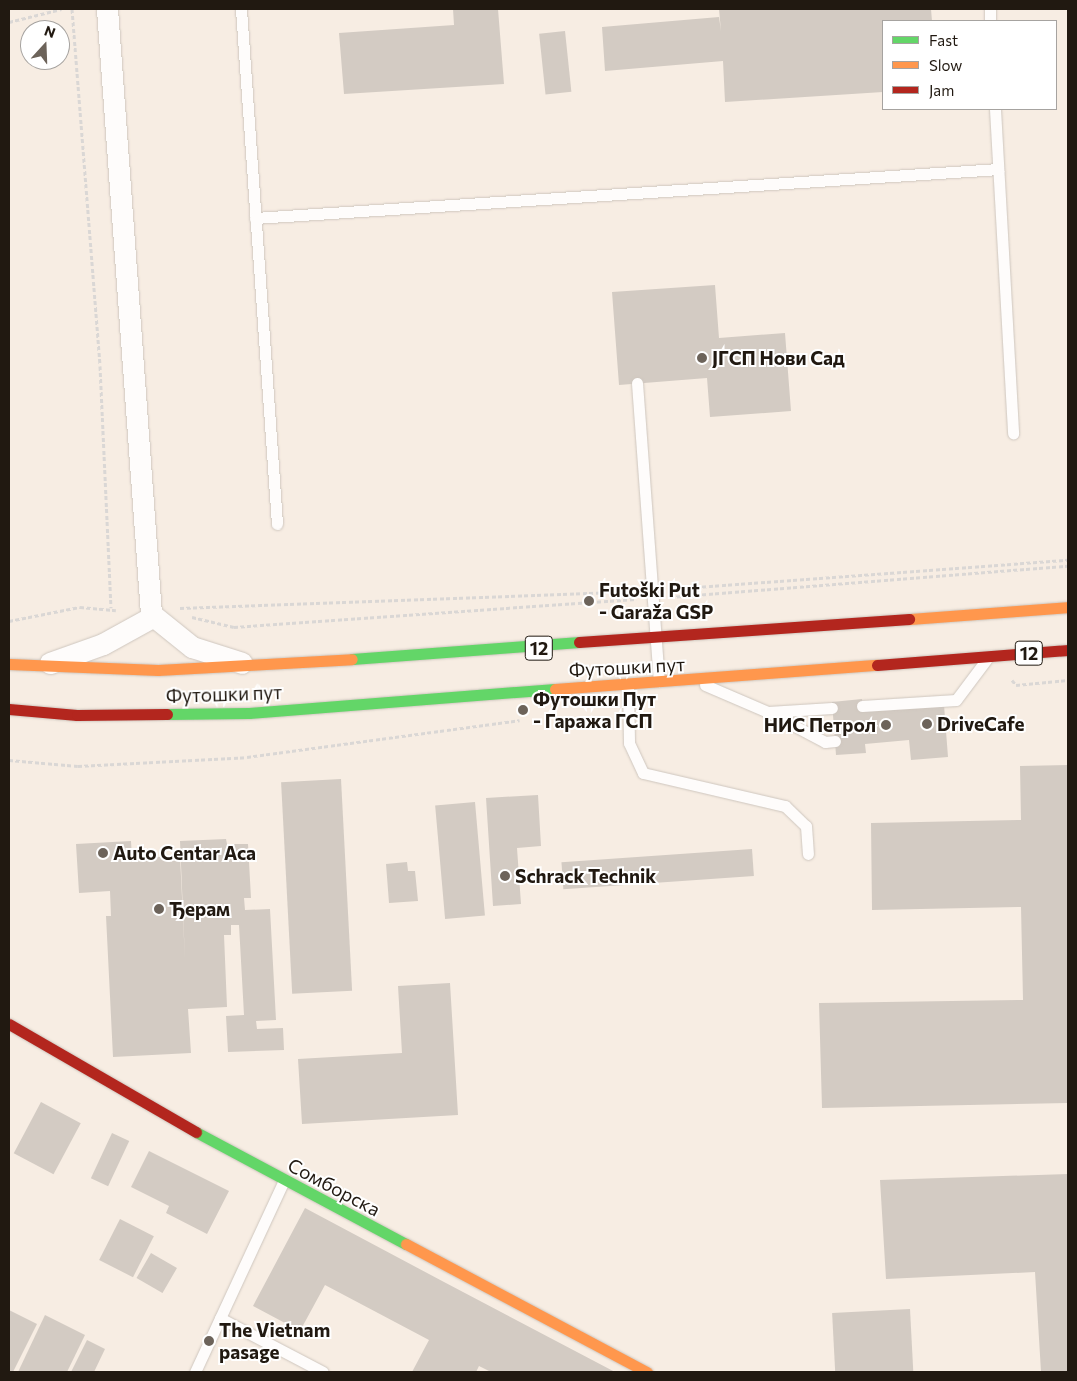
<!DOCTYPE html>
<html>
<head>
<meta charset="utf-8">
<style>
	body { margin:0 }
	#map { position:relative; width:1077px; height:1381px; overflow:hidden; background:#f7ede3; font-family:Commissioner,sans-serif }
	div>[style] { position:absolute }
	[style*='--x'] { left:calc(var(--x)*1px); top:calc(var(--y)*1px); width:calc(var(--w)*1px); rotate:calc(var(--a)*1deg) }
	.building>* { inset:0; background:#d3cbc3; transform-origin:0 0 }
	.path>* { height:3px; margin-top:-1.5px; transform-origin:0; background:repeating-linear-gradient(90deg,#dad7d5 0 4px,transparent 0 6.5px) }
	.roads { filter:drop-shadow(0 0 1px #cec6be) drop-shadow(0 0 1px #cec6be) }
	.lane>* { height:11px; margin:-5.5px; padding:0 5.5px; transform-origin:5.5px; border-radius:5.5px; background:#fefcfb }
	.street>* { height:21px; margin:-10.5px; padding:0 10.5px; transform-origin:10.5px; border-radius:10.5px; background:#fefcfb }
	.fast>* { height:11px; margin:-5.5px; padding:0 5.5px; transform-origin:5.5px; border-radius:5.5px; background:#63d668 }
	.slow>* { height:11px; margin:-5.5px; padding:0 5.5px; transform-origin:5.5px; border-radius:5.5px; background:#ff974d }
	.jam>* { height:11px; margin:-5.5px; padding:0 5.5px; transform-origin:5.5px; border-radius:5.5px; background:#b3261e }
	.dots>* { width:14px; height:14px; translate:-50% -50%; box-sizing:border-box; border:2px solid #fff; border-radius:50% }
	span { translate:-50% -50%; white-space:nowrap; text-align:center; line-height:1.15; -webkit-text-stroke:4px #fff; paint-order:stroke }
	.shield-label span { padding:1px 4px; background:#fff; border:1px solid; border-radius:4px; -webkit-text-stroke-width:0 }
	.shield-label { font-size:18px; color:#211911; font-weight:700 }
	.poi-label { font-size:19px; color:#211911; font-weight:700 }
	.left { translate:0 -50%; text-align:left }
	.right { translate:-100% -50%; text-align:right }
	.street-label { font-size:19px; color:#211911 }
	.frame { position:absolute; inset:0; border:10px solid #211911; pointer-events:none }
	.legend { position:absolute; left:882px; top:20px; width:175px; height:90px; box-sizing:border-box; background:#fff; border:1px solid #a6a3a0; margin:0; padding:6px 9px; list-style:none; font-size:15px; color:#211911 }
	.legend li { display:flex; align-items:center; gap:10px; height:25px }
	.legend b { width:25px; border:1px solid #a6a3a0 }
	.north { position:absolute; left:20px; top:20px; width:50px; height:50px; box-sizing:border-box; background:#fff; border:1px solid #a6a3a0; border-radius:50%; rotate:20deg; font-size:14px; font-weight:700; line-height:20px; text-align:center; color:#211911 }
	.north::after { content:''; display:block; margin:auto; width:18px; height:22px; background:#6c635a; clip-path:polygon(50% 0,100% 100%,50% 72%,0 100%) }
</style>
</head>
<body>
<div id="map">
	<div class="building">
		<div style="clip-path:polygon(453px 9px,498px 9px,504px 84px,344px 94px,339px 33px,454px 25px)"></div>
		<div style="clip-path:polygon(719px 9px,931px 9px,932px 21px,883px 21px,883px 92px,725px 102px,723px 61px,605px 71px,602px 27px,719px 17px,721px 31px)"></div>
		<div style="left:565px;top:31px;width:61px;height:26px;rotate:84deg"></div>
		<div style="clip-path:polygon(715px 285px,719px 338px,785px 333px,791px 411px,710px 417px,707px 378px,619px 385px,612px 292px)"></div>
		<div style="clip-path:polygon(862px 699px,863px 711px,944px 705px,948px 757px,911px 760px,909px 740px,865px 744px,866px 753px,836px 755px,832px 702px)"></div>
		<div style="clip-path:polygon(1068px 765px,1068px 1103px,822px 1108px,819px 1003px,1023px 1000px,1021px 907px,872px 910px,871px 823px,1021px 820px,1020px 766px)"></div>
		<div style="left:341px;top:779px;width:212px;height:60px;rotate:87deg"></div>
		<div style="clip-path:polygon(538px 795px,541px 846px,517px 848px,521px 904px,493px 906px,486px 798px)"></div>
		<div style="left:475px;top:802px;width:114px;height:40px;rotate:85deg"></div>
		<div style="clip-path:polygon(226px 839px,227px 844px,248px 844px,251px 898px,244px 898px,245px 910px,270px 909px,276px 1020px,256px 1021px,257px 1029px,283px 1028px,284px 1050px,228px 1052px,226px 1016px,244px 1015px,239px 925px,231px 925px,231px 935px,224px 935px,227px 1007px,188px 1009px,191px 1053px,113px 1057px,106px 916px,111px 916px,110px 891px,79px 893px,76px 844px,131px 841px,132px 858px,180px 856px,185px 960px,180px 841px)"></div>
		<div style="left:752px;top:849px;width:27px;height:191px;rotate:86deg"></div>
		<div style="clip-path:polygon(407px 862px,408px 871px,415px 871px,418px 901px,389px 903px,386px 864px)"></div>
		<div style="clip-path:polygon(450px 983px,458px 1115px,302px 1124px,298px 1059px,402px 1053px,398px 986px)"></div>
		<div style="left:41px;top:1102px;width:45px;height:58px;rotate:28deg"></div>
		<div style="left:112px;top:1133px;width:19px;height:50px;rotate:25deg"></div>
		<div style="clip-path:polygon(149px 1151px,229px 1191px,207px 1234px,166px 1213px,169px 1206px,131px 1187px)"></div>
		<div style="clip-path:polygon(1068px 1174px,1068px 1372px,1041px 1372px,1035px 1272px,886px 1279px,880px 1180px)"></div>
		<div style="clip-path:polygon(305px 1208px,444px 1282px,615px 1372px,491px 1372px,479px 1366px,476px 1372px,412px 1372px,429px 1340px,325px 1285px,300px 1331px,253px 1306px)"></div>
		<div style="left:120px;top:1219px;width:38px;height:46px;rotate:27deg"></div>
		<div style="left:151px;top:1253px;width:30px;height:29px;rotate:30deg"></div>
		<div style="left:910px;top:1309px;width:63px;height:78px;rotate:87deg"></div>
		<div style="clip-path:polygon(9px 1310px,37px 1324px,13px 1372px,9px 1372px)"></div>
		<div style="clip-path:polygon(45px 1315px,85px 1335px,67px 1372px,18px 1372px)"></div>
		<div style="clip-path:polygon(87px 1340px,105px 1349px,94px 1372px,71px 1372px)"></div>
	</div>
	<div class="path">
		<div style="--x:72;--y:9;--w:358;--a:85.5"></div>
		<div style="--x:100;--y:366;--w:242;--a:87.4"></div>
		<div style="--x:9;--y:22;--w:54;--a:-14"></div>
		<div style="--x:670;--y:589;--w:399;--a:-4.2"></div>
		<div style="--x:670;--y:597;--w:399;--a:-4.5"></div>
		<div style="--x:180;--y:608;--w:456;--a:-2.1"></div>
		<div style="--x:192;--y:617;--w:43;--a:13.4"></div>
		<div style="--x:234;--y:627;--w:403;--a:-4"></div>
		<div style="--x:9;--y:621;--w:72;--a:-11.2"></div>
		<div style="--x:80;--y:607;--w:36;--a:5"></div>
		<div style="--x:1012;--y:680;--w:6;--a:51"></div>
		<div style="--x:1016;--y:685;--w:52;--a:-5.5"></div>
		<div style="--x:9;--y:760;--w:69;--a:5"></div>
		<div style="--x:78;--y:766;--w:169;--a:-3"></div>
		<div style="--x:247;--y:757;--w:275;--a:-7.7"></div>
	</div>
	<div class="roads">
		<div class="lane">
			<div style="--x:241;--y:9;--w:516;--a:86"></div>
			<div style="--x:990;--y:9;--w:12;--a:90"></div>
			<div style="--x:995;--y:109;--w:325;--a:86.8"></div>
			<div style="--x:255;--y:218;--w:745;--a:-3.77"></div>
			<div style="--x:637;--y:383;--w:299;--a:85.8"></div>
			<div style="--x:628;--y:684;--w:59;--a:89"></div>
			<div style="--x:629;--y:743;--w:33;--a:65"></div>
			<div style="--x:643;--y:773;--w:146;--a:13.1"></div>
			<div style="--x:785;--y:806;--w:29;--a:44"></div>
			<div style="--x:806;--y:826;--w:28;--a:86"></div>
			<div style="--x:705;--y:685;--w:69;--a:23.2"></div>
			<div style="--x:768;--y:712;--w:64;--a:-3.6"></div>
			<div style="--x:862;--y:706;--w:94;--a:-3.7"></div>
			<div style="--x:956;--y:700;--w:50;--a:-53.1"></div>
			<div style="--x:770;--y:713;--w:62;--a:27.8"></div>
			<div style="--x:825;--y:742;--w:10;--a:-6"></div>
			<div style="--x:220;--y:1318;--w:116;--a:27.7"></div>
			<div style="--x:195;--y:1372;--w:212;--a:-65.1"></div>
		</div>
		<div class="street">
			<div style="--x:107;--y:9;--w:607;--a:85.84"></div>
			<div style="--x:151;--y:614;--w:53;--a:38.8"></div>
			<div style="--x:192;--y:647;--w:52;--a:17.7"></div>
			<div style="--x:50;--y:663;--w:56;--a:-19.7"></div>
			<div style="--x:103;--y:644;--w:56;--a:-28.9"></div>
		</div>
		<div class="fast">
			<div style="--x:352;--y:659;--w:228;--a:-4.3"></div>
			<div style="--x:167;--y:714;--w:82;--a:-0.7"></div>
			<div style="--x:249;--y:713;--w:307;--a:-4.5"></div>
			<div style="--x:196;--y:1132;--w:238;--a:28.1"></div>
		</div>
		<div class="slow">
			<div style="--x:909;--y:619;--w:159;--a:-4.3"></div>
			<div style="--x:9;--y:664;--w:149;--a:2.3"></div>
			<div style="--x:158;--y:670;--w:194;--a:-3.2"></div>
			<div style="--x:555;--y:689;--w:323;--a:-4.3"></div>
			<div style="--x:406;--y:1244;--w:273;--a:28"></div>
		</div>
		<div class="jam">
			<div style="--x:579;--y:642;--w:331;--a:-4"></div>
			<div style="--x:877;--y:665;--w:192;--a:-4.5"></div>
			<div style="--x:9;--y:709;--w:68;--a:5"></div>
			<div style="--x:77;--y:715;--w:90;--a:-0.6"></div>
			<div style="--x:9;--y:1024;--w:216;--a:30"></div>
		</div>
	</div>
	<div class="dots">
		<div style="left:702px;top:358px;background:#6c635a"></div>
		<div style="left:589px;top:601px;background:#6c635a"></div>
		<div style="left:523px;top:710px;background:#6c635a"></div>
		<div style="left:927px;top:724px;background:#6c635a"></div>
		<div style="left:886px;top:725px;background:#6c635a"></div>
		<div style="left:103px;top:853px;background:#6c635a"></div>
		<div style="left:505px;top:876px;background:#6c635a"></div>
		<div style="left:159px;top:909px;background:#6c635a"></div>
		<div style="left:209px;top:1341px;background:#6c635a"></div>
	</div>
	<div class="shield-label">
		<span style="left:539px;top:648px">12</span>
		<span style="left:1029px;top:653px">12</span>
	</div>
	<div class="poi-label">
		<span class="left" style="left:712px;top:358px">ЈГСП Нови Сад</span>
		<span class="left" style="left:599px;top:601px">Futoški Put<br>- Garaža GSP</span>
		<span class="left" style="left:533px;top:710px">Футошки Пут<br>- Гаража ГСП</span>
		<span class="left" style="left:937px;top:724px">DriveCafe</span>
		<span class="right" style="left:876px;top:725px">НИС Петрол</span>
		<span class="left" style="left:113px;top:853px">Auto Centar Aca</span>
		<span class="left" style="left:515px;top:876px">Schrack Technik</span>
		<span class="left" style="left:169px;top:909px">Ђерам</span>
		<span class="left" style="left:219px;top:1341px">The Vietnam<br>pasage</span>
	</div>
	<div class="street-label">
		<span style="left:627px;top:667px;rotate:-3deg">Футошки пут</span>
		<span style="left:224px;top:694px;rotate:-2deg">Футошки пут</span>
		<span style="left:334px;top:1187px;rotate:28deg">Сомборска</span>
	</div>
	<div class="frame"></div>
	<ul class="legend">
	<li><b style="height:6px;background:#63d668"></b>Fast</li>
	<li><b style="height:6px;background:#ff974d"></b>Slow</li>
	<li><b style="height:6px;background:#b3261e"></b>Jam</li>
	</ul>
	<div class="north">N</div>
</div>
</body>
</html>
